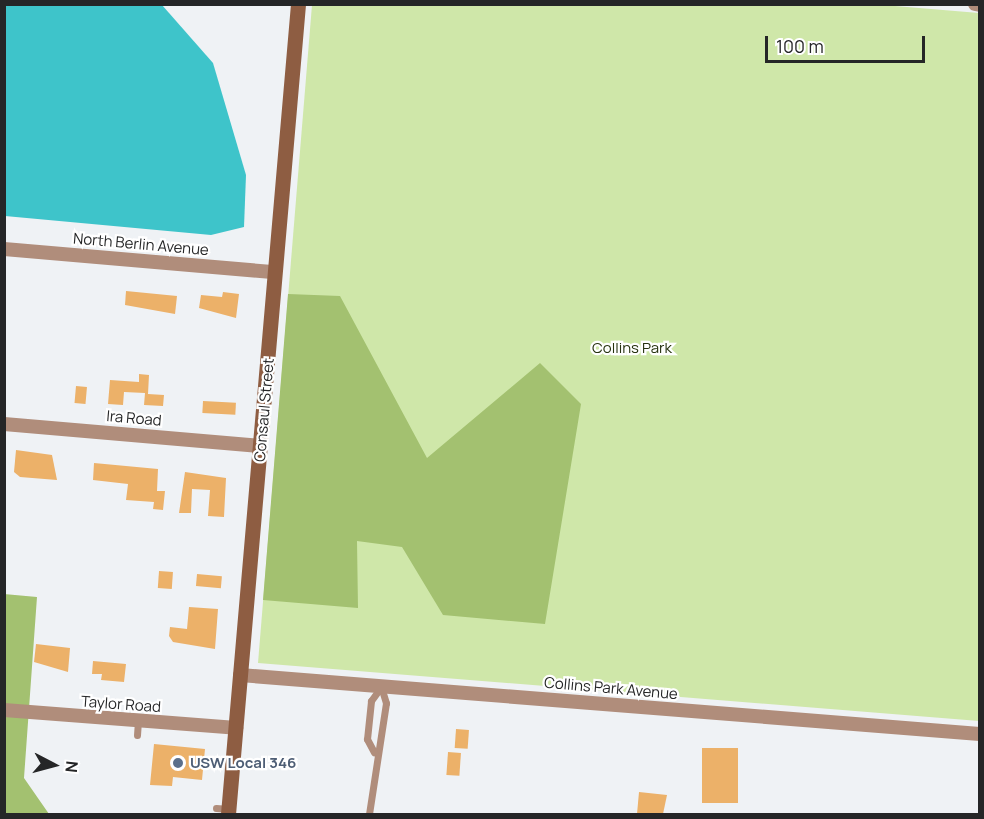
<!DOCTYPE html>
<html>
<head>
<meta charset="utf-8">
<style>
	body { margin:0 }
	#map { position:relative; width:984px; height:819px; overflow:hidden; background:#eff2f5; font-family:Manrope,sans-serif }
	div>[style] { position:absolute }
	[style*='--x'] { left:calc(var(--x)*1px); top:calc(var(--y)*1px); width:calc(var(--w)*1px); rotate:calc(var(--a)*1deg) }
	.green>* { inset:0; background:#cfe7a9 }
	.forest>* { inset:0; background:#a3c170 }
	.water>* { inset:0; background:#3ec4ca }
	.building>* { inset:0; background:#ecb169; transform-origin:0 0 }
	.lane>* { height:7px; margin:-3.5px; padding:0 3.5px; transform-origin:3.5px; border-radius:3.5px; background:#b08d7b }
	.street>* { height:14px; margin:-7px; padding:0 7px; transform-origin:7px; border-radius:7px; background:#b08d7b }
	.secondary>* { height:15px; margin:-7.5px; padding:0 7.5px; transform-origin:7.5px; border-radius:7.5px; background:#8e5d42 }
	.dots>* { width:16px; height:16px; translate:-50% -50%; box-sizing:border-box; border:3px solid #fff; border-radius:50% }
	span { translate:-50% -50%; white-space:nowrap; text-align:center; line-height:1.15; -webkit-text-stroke:4.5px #fff; paint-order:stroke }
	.street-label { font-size:15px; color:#252627 }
	.park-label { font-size:15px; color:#26320f }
	.service-label { font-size:15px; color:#4e5e75; font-weight:700 }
	.left { translate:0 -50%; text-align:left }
	.frame { position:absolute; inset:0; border:6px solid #252627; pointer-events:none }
	.north { position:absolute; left:24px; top:735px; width:60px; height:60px; -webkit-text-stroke:4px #fff; paint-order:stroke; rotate:96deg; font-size:16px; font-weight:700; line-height:24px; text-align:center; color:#252627 }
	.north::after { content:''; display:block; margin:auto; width:21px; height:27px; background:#252627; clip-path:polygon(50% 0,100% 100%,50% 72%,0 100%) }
	.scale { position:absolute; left:765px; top:36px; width:160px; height:27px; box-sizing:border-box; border:3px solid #252627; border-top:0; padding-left:8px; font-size:18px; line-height:21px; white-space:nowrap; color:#252627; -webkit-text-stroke:4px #fff; paint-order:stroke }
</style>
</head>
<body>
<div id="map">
	<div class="green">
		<div style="clip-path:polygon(871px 4px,979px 13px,979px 721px,258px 663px,312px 5px)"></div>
	</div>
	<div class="forest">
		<div style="clip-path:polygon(288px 294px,340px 296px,427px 458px,540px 363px,581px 404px,545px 624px,443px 615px,402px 547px,357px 541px,358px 608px,263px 600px)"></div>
		<div style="clip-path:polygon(4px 594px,37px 597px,24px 778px,49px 814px,5px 814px)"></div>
	</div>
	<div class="water">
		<div style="clip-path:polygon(4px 5px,162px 5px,213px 63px,246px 175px,244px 227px,211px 235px,5px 216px)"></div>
	</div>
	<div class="building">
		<div style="clip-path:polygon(126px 291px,177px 296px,175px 314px,125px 305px)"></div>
		<div style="clip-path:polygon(223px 292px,239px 294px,236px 318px,199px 308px,201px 295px,222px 297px)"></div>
		<div style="clip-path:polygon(139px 374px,149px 375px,148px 394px,164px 395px,163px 406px,144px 405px,145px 393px,124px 392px,123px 405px,108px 404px,110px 380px,139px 382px)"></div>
		<div style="left:76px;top:386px;width:11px;height:17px;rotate:5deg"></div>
		<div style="left:203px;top:401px;width:33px;height:12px;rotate:3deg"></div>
		<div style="clip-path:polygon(16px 450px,52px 455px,57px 480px,20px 477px,14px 472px)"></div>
		<div style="clip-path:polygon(94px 463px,158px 469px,157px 491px,165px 491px,163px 510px,153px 509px,154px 502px,126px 500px,128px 484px,93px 480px)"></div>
		<div style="clip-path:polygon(185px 472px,226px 478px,224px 517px,208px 516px,210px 490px,192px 489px,191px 513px,179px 513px)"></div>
		<div style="left:159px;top:571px;width:14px;height:17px;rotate:4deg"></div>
		<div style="left:197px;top:574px;width:25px;height:12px;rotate:5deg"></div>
		<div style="clip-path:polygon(189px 607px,218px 609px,215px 649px,173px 642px,169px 636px,170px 627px,187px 629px)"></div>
		<div style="clip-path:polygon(36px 644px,70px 648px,68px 672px,34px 662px)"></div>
		<div style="clip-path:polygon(93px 661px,126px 664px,124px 682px,101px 680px,102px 674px,92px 674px)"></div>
		<div style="left:456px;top:729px;width:13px;height:19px;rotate:4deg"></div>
		<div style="clip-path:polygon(154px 744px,205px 749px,202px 780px,173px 777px,172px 786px,150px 785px)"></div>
		<div style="left:702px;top:748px;width:36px;height:55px"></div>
		<div style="left:448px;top:752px;width:13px;height:23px;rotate:4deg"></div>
		<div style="clip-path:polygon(639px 792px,667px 795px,663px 814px,637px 814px)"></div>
	</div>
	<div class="lane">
		<div style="--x:137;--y:735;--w:13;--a:-86"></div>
		<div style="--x:216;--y:808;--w:13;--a:4"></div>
		<div style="--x:369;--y:814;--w:112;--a:-81.3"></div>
		<div style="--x:386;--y:703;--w:17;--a:-107"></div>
		<div style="--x:381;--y:687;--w:17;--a:126"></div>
		<div style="--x:371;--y:701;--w:38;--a:96"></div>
		<div style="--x:367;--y:739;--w:15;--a:62"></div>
	</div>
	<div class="street">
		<div style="--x:975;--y:4;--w:5;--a:11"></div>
		<div style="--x:4;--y:249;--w:272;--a:4.9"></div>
		<div style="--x:4;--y:424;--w:257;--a:4.9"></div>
		<div style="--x:240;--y:675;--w:742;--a:4.56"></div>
		<div style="--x:4;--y:710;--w:233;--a:4.4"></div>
	</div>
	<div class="secondary">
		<div style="--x:228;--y:814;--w:813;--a:-85.06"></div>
	</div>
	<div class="dots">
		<div style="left:178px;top:763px;background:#5c6f8a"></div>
	</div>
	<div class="street-label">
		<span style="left:141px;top:244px;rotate:5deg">North Berlin Avenue</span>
		<span style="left:264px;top:410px;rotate:-85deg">Consaul Street</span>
		<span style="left:134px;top:418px;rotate:5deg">Ira Road</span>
		<span style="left:611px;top:688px;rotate:5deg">Collins Park Avenue</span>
		<span style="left:121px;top:704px;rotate:4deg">Taylor Road</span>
	</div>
	<div class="park-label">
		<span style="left:632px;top:348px">Collins Park</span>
	</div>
	<div class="service-label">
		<span class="left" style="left:190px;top:763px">USW Local 346</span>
	</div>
	<div class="frame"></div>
	<div class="north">N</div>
	<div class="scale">100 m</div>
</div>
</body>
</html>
